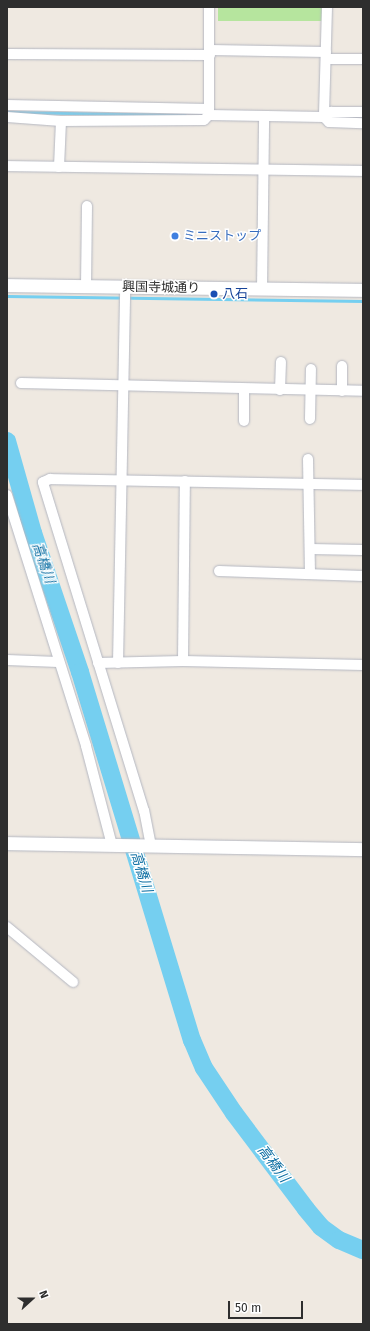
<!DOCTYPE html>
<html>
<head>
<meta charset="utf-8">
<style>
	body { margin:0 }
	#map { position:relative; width:370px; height:1331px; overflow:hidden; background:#efe9e1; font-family:"Fira Sans","Noto Sans JP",sans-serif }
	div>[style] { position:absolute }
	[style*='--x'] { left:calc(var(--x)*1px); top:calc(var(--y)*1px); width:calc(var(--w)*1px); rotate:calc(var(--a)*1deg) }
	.green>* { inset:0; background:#b6e59e; transform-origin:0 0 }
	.stream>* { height:3px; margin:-1.5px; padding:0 1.5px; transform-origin:1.5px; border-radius:1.5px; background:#75cff0 }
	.river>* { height:18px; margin:-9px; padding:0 9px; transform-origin:9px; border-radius:9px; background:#75cff0 }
	.roads { filter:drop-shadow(0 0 1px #b4b7c1) drop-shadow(0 0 1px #b4b7c1) }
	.street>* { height:10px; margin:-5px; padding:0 5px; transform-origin:5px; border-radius:5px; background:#fff }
	.secondary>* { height:13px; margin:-6.5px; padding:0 6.5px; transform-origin:6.5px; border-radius:6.5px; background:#fff }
	.dots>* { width:11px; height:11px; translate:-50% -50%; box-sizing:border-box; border:2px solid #fff; border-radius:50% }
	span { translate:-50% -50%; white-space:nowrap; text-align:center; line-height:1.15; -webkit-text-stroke:3px #fff; paint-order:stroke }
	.shop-label { font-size:13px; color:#366cbe }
	.left { translate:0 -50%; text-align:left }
	.street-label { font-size:13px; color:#2e2e2e }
	.transit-label { font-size:13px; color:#164399 }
	.water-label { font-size:14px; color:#0d6fa3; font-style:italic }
	.frame { position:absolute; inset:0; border:8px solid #2e2e2e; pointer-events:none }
	.north { position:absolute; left:12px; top:1279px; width:40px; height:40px; -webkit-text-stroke:3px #fff; paint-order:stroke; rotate:69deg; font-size:11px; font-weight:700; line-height:16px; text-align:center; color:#2e2e2e }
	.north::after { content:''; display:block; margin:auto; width:14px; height:18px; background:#2e2e2e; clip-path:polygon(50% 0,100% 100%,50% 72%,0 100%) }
	.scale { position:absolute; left:228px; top:1301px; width:75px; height:18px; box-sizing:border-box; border:2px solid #2e2e2e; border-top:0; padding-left:5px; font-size:12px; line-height:14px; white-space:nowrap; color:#2e2e2e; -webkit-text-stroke:3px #fff; paint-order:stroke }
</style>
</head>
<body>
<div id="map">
	<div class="green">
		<div style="left:218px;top:7px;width:104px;height:14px"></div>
	</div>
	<div class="stream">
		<div style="--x:9;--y:112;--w:176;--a:1"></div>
		<div style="--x:7;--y:296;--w:356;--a:0.8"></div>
	</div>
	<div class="river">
		<div style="--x:7;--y:441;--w:96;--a:74.2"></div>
		<div style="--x:33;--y:533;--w:147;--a:71.3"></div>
		<div style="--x:80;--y:672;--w:385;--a:73.1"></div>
		<div style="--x:192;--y:1040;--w:30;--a:67"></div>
		<div style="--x:204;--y:1068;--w:54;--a:56.3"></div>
		<div style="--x:234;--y:1113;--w:120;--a:53.1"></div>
		<div style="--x:306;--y:1209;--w:23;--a:50"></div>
		<div style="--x:321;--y:1227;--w:22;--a:36"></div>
		<div style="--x:339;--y:1240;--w:26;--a:23"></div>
	</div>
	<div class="roads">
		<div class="street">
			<div style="--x:327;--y:7;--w:110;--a:91.6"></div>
			<div style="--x:324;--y:117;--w:7;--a:45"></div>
			<div style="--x:329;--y:122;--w:34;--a:2"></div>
			<div style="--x:210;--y:50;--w:116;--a:1"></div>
			<div style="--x:7;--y:54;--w:203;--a:0.3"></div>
			<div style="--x:326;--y:59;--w:37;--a:0"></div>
			<div style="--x:7;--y:105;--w:202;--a:1.1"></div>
			<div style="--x:209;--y:115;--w:108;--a:-90"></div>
			<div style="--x:7;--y:117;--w:54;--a:4.2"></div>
			<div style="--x:61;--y:121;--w:143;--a:-0.4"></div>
			<div style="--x:204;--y:120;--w:7;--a:-45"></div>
			<div style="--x:209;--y:115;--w:115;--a:1"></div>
			<div style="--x:324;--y:117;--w:9;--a:-36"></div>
			<div style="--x:331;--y:112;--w:32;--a:0"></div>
			<div style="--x:7;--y:166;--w:356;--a:0.8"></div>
			<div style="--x:59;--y:167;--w:46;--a:-87.5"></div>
			<div style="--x:86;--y:287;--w:81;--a:-89.3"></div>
			<div style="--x:262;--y:290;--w:174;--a:-89.3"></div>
			<div style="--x:21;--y:383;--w:342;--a:1.3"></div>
			<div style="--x:280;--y:390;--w:28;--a:-88"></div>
			<div style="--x:342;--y:391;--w:25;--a:-90"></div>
			<div style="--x:310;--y:419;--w:50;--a:-88.9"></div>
			<div style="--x:244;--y:421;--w:32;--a:-90"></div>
			<div style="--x:308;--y:459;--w:115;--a:89"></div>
			<div style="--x:7;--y:495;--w:263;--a:72.5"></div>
			<div style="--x:86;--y:746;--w:102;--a:75.3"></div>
			<div style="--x:310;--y:549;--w:53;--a:1.1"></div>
			<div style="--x:219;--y:571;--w:144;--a:2"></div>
			<div style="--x:7;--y:660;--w:51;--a:2.2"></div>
			<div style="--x:183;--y:661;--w:180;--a:-89.4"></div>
			<div style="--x:98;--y:663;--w:85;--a:-1.3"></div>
			<div style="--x:183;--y:661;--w:180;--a:1.3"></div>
			<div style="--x:118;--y:663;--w:375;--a:-88.9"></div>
			<div style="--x:151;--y:846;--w:36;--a:-101"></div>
			<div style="--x:144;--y:811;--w:344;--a:-107.1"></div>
			<div style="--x:43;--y:482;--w:8;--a:-23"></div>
			<div style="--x:50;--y:479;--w:313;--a:1.1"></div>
			<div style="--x:7;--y:927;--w:86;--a:39.8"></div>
		</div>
		<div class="secondary">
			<div style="--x:7;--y:285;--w:356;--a:0.8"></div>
			<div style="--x:7;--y:843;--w:356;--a:1"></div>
		</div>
	</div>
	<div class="dots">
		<div style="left:175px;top:236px;background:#3f7fe0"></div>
		<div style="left:214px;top:294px;background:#1a4fb4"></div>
	</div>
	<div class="shop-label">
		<span class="left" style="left:183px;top:236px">ミニストップ</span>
	</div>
	<div class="street-label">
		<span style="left:161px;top:288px;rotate:1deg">興国寺城通り</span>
	</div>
	<div class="transit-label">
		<span class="left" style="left:222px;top:294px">八石</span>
	</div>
	<div class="water-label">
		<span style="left:43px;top:563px;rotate:71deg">高橋川</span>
		<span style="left:141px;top:872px;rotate:73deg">高橋川</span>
		<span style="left:273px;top:1164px;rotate:53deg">高橋川</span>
	</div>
	<div class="frame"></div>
	<div class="north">N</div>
	<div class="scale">50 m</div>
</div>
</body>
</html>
